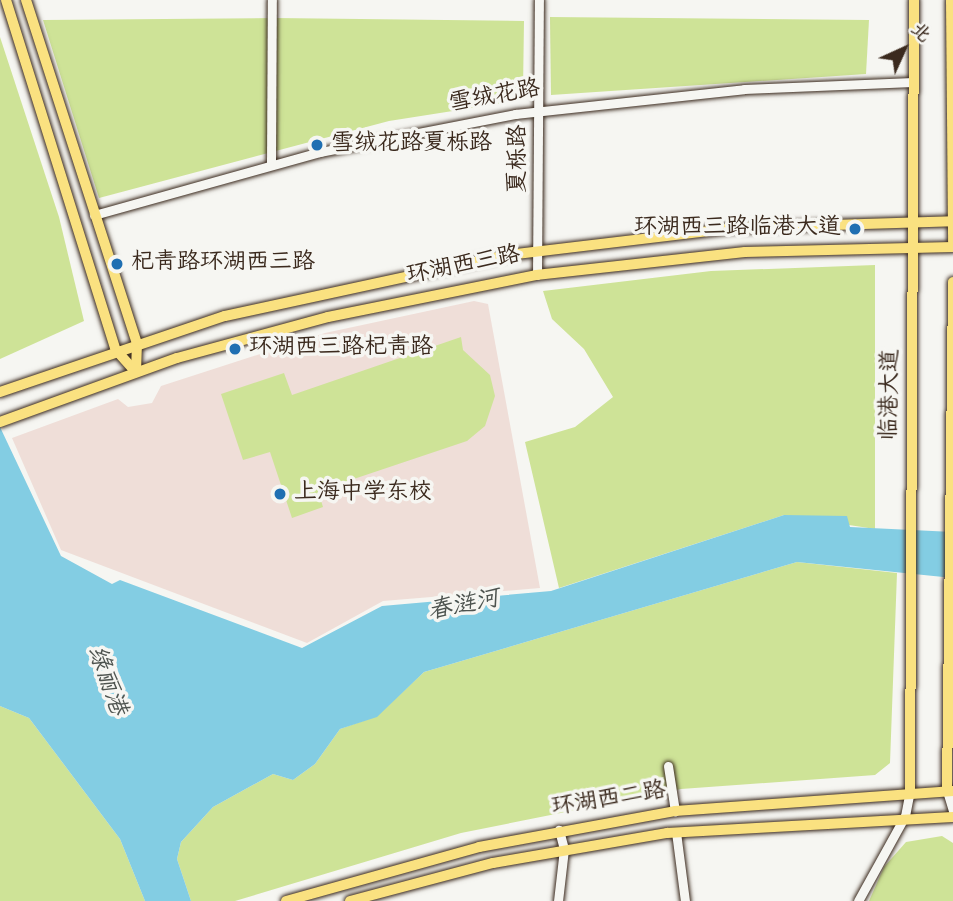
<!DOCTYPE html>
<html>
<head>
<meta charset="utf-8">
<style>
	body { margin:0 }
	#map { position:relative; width:953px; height:901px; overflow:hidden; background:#f6f6f2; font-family:Dekko,"LXGW WenKai TC",sans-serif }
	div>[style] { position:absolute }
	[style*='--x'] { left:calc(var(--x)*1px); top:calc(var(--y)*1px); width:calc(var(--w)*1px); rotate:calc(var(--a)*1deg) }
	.built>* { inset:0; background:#efded8 }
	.green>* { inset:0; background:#cee397 }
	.water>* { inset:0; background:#83cde3 }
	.roads { filter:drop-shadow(0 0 2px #3b2a1e) drop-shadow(0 0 2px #3b2a1e) }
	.minor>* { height:9px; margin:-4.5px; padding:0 4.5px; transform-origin:4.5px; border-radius:4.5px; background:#f6f6f2 }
	.major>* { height:10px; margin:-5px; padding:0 5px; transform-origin:5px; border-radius:5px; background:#fae180 }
	.dots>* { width:19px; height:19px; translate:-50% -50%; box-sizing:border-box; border:4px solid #f6f6f2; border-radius:50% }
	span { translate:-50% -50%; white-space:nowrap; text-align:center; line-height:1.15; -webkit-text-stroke:7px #f6f6f2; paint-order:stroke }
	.street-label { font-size:23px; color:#3b2a1e }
	.poi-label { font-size:23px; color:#3b2a1e }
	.left { translate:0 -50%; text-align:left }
	.right { translate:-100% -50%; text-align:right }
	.water-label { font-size:24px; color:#4d534f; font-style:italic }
	.north { position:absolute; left:869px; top:14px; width:70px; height:70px; -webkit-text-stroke:5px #f6f6f2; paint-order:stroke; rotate:45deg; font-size:19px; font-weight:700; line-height:28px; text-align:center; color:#3b2a1e }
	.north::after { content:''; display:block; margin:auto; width:24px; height:32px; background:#3b2a1e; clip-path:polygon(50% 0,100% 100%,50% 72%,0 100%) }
</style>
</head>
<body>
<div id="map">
	<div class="built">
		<div style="clip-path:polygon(474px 301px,488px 304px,540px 588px,383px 601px,307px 643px,61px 550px,12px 438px,118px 399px,128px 407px,152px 403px,161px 386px,325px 333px)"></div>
	</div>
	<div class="green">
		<div style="clip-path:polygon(550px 17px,869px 20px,866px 74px,551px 95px)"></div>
		<div style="clip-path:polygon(275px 18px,524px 21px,523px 90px,510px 102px,389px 121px,99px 198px,43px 20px)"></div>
		<div style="clip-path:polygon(0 37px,59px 217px,84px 321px,0 359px)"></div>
		<div style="clip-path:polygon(875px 265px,875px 529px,784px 515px,559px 588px,525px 442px,575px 427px,613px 397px,584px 349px,552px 319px,543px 291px,711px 271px)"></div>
		<div style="clip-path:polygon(461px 337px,463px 350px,490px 375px,495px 396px,485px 426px,467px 441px,318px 491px,323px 507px,292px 518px,270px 452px,243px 460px,221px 394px,284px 373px,292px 395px)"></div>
		<div style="clip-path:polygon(797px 562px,897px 573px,890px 763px,875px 775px,681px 789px,461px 833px,235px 901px,191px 901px,177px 859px,181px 842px,213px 807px,273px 774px,293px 780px,315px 764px,340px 729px,377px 716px,424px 672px)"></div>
		<div style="clip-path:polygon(0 706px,29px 718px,120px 839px,145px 901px,0 901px)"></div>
		<div style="clip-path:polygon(942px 836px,953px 843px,953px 901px,869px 901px,884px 867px,906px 842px)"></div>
	</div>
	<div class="water">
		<div style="clip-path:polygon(0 427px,61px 556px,112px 584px,120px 580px,302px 648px,382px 606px,551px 591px,784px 515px,847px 516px,850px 527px,953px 532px,953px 578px,797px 562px,424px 672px,377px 717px,340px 729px,315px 764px,293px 780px,273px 774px,213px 807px,181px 842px,177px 859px,191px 901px,145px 901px,120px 839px,29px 718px,0 706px)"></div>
	</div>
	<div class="roads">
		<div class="minor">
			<div style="--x:271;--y:164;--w:164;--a:-89.7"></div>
			<div style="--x:94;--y:215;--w:235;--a:-15.6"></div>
			<div style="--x:320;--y:152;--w:199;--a:-11"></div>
			<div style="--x:515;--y:114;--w:230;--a:-6.2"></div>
			<div style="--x:744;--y:89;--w:169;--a:-2.4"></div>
			<div style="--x:537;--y:275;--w:275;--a:-89.6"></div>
			<div style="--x:668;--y:766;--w:46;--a:81.2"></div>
			<div style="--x:947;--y:791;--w:21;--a:73"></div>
			<div style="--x:676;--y:832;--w:70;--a:82.6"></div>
			<div style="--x:558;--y:901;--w:52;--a:-83.4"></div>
			<div style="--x:564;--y:849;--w:20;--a:-105"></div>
			<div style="--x:858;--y:901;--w:97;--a:-61.1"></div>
			<div style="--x:905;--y:816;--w:25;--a:-79"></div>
		</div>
		<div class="major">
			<div style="--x:6;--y:0;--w:367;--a:72.6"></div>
			<div style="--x:116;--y:350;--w:30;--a:48"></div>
			<div style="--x:26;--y:0;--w:361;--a:72.1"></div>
			<div style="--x:137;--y:343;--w:29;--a:92"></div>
			<div style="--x:951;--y:0;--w:242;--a:89.5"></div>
			<div style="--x:0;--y:392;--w:237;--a:-18.7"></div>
			<div style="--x:225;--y:316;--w:289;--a:-12.2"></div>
			<div style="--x:508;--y:255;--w:229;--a:-6.8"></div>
			<div style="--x:735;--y:228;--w:218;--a:-1.8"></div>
			<div style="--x:0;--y:422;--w:188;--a:-19.9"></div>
			<div style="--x:177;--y:358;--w:156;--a:-15.2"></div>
			<div style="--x:328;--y:317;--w:212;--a:-11.4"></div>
			<div style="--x:536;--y:275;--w:210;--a:-6.3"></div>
			<div style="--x:745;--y:252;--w:208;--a:-1.4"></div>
			<div style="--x:910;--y:791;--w:791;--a:-89.71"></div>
			<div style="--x:947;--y:791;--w:509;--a:-89.32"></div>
			<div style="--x:286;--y:901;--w:200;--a:-15.6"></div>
			<div style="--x:479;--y:847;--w:199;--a:-10.4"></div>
			<div style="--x:675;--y:811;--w:279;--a:-4.1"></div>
			<div style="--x:350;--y:901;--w:148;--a:-14.9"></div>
			<div style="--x:493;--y:863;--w:177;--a:-9.8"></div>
			<div style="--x:667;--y:833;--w:286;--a:-3.2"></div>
		</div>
	</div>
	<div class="dots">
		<div style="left:317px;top:145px;background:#1f6fb2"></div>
		<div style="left:855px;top:229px;background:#1f6fb2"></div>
		<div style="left:117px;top:264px;background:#1f6fb2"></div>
		<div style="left:235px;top:349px;background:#1f6fb2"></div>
		<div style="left:280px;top:494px;background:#1f6fb2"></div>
	</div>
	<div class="street-label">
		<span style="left:495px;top:98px;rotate:-10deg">雪绒花路</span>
		<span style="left:520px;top:159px;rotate:-90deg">夏栎路</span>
		<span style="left:464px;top:267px;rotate:-11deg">环湖西三路</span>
		<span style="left:892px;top:395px;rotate:-89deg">临港大道</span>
		<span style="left:609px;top:801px;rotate:-9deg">环湖西二路</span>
	</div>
	<div class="poi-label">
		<span class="left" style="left:331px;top:145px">雪绒花路夏栎路</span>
		<span class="right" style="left:841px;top:229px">环湖西三路临港大道</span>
		<span class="left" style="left:131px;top:264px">杞青路环湖西三路</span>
		<span class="left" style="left:249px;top:349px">环湖西三路杞青路</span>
		<span class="left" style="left:294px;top:494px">上海中学东校</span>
	</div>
	<div class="water-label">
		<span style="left:464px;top:607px;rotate:-11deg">春涟河</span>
		<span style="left:105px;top:681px;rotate:70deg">绿丽港</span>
	</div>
	<div class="north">北</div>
</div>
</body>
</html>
